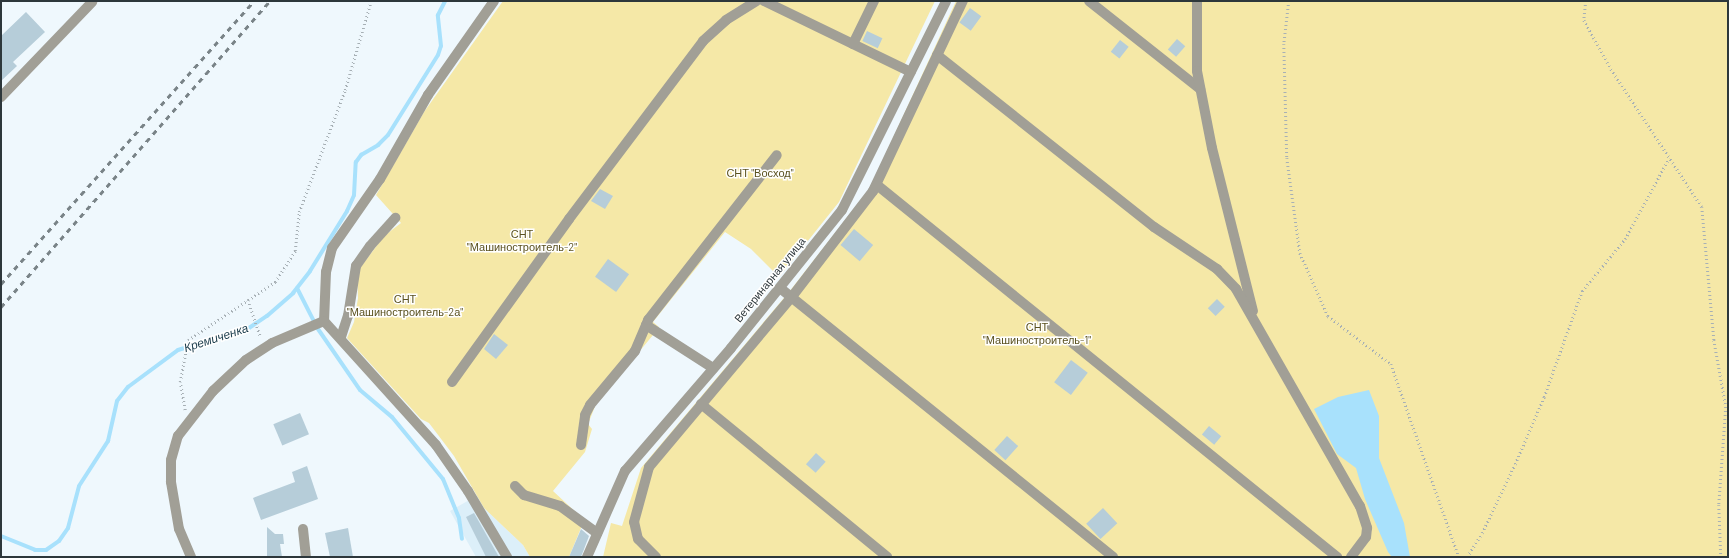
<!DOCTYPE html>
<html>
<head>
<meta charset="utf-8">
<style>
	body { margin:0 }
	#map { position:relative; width:1729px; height:558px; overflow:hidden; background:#eff8fd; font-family:Barlow,sans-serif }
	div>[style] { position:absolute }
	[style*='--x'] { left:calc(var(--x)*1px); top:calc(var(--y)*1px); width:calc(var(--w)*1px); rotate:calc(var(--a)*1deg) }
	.built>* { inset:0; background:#dceff9 }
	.green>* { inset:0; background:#f5e8a7 }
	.water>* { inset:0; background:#a8e1fc }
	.stream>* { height:4px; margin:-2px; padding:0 2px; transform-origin:2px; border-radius:2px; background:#a8e1fc }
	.building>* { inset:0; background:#b6cdd9; transform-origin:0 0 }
	.path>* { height:2.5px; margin-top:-1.25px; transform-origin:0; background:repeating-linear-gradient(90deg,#a7b0b5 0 1px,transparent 0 4px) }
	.minor>* { height:10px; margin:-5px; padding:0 5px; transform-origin:5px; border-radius:5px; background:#a19f96 }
	.rail>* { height:3px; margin-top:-1.5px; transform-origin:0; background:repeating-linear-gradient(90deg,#798387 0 5px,transparent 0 10px) }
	span { translate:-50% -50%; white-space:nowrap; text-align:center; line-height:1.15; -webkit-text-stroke:3px #fff; paint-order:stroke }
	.park-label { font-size:11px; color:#5a511f }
	.street-label { font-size:11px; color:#2d373b }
	.water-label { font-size:12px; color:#1c3d4c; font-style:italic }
	.frame { position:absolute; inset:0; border:2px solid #2d373b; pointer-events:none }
</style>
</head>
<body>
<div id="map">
	<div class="built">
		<div style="clip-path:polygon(478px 495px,484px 508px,523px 545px,530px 557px,476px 557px,450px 511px)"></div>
	</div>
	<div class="green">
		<div style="clip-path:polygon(503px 1px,935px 1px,839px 202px,779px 277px,751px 249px,725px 232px,653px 322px,659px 327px,653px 335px,596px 404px,588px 424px,592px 429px,585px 452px,553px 491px,581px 517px,581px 528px,569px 557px,530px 557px,523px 545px,484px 508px,454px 456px,429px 423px,421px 419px,347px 338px,354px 322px,358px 298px,357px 272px,384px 236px,401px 223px,376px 195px,424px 112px)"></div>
		<div style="clip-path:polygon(956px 1px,1728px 1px,1728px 557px,603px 557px,611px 523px,622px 526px,641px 468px,789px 292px,870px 188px)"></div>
	</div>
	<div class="water">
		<div style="clip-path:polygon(1369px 390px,1379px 416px,1379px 458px,1404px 523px,1410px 557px,1392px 557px,1388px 552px,1365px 499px,1356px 468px,1337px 454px,1314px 409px,1338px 397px)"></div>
	</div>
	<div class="stream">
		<div style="--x:297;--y:288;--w:36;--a:63"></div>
		<div style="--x:318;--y:329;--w:74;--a:55.5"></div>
		<div style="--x:360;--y:390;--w:42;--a:40.2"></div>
		<div style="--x:392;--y:417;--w:80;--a:50.6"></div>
		<div style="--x:443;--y:479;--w:42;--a:67.7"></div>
		<div style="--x:459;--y:518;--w:21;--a:82"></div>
		<div style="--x:1;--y:536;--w:37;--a:22"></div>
		<div style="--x:35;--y:550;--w:11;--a:0"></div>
		<div style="--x:46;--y:550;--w:16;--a:-35"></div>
		<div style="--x:59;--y:541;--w:16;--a:-55"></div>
		<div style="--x:68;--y:528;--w:43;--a:-75.3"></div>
		<div style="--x:79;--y:486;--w:54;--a:-57.2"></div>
		<div style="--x:108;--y:441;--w:41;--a:-77.3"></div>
		<div style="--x:117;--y:401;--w:18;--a:-52"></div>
		<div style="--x:128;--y:387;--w:62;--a:-36.5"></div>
		<div style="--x:178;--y:350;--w:74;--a:-17.2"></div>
		<div style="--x:249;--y:328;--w:22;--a:-34"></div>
		<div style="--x:267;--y:316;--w:35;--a:-41"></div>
		<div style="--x:293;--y:293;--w:28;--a:-52"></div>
		<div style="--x:310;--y:271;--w:70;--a:-58.3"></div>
		<div style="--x:347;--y:211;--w:17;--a:-66"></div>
		<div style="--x:354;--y:195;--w:33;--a:-87"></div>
		<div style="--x:356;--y:162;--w:9;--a:-54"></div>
		<div style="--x:361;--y:155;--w:20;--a:-30"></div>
		<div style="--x:378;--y:145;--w:14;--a:-45"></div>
		<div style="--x:388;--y:135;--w:94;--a:-58"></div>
		<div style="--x:438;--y:55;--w:9;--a:-72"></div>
		<div style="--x:441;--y:46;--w:31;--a:-96"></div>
		<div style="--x:438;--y:15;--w:16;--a:-63"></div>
	</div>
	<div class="building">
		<div style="left:970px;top:8px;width:14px;height:18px;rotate:36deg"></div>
		<div style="clip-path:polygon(26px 12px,45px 32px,13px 62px,17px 66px,1px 81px,1px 36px)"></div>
		<div style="left:867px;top:31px;width:17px;height:11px;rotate:25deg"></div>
		<div style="left:1177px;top:39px;width:11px;height:14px;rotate:41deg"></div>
		<div style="left:1120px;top:40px;width:11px;height:15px;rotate:38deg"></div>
		<div style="clip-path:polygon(600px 189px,613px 196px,605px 209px,591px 201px)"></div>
		<div style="left:854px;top:229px;width:25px;height:21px;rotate:40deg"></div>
		<div style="left:608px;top:259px;width:26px;height:22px;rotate:36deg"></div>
		<div style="left:1217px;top:299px;width:11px;height:13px;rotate:45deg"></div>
		<div style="clip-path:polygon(494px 334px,508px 345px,496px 359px,484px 349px)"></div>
		<div style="left:1071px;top:360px;width:21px;height:28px;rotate:37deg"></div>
		<div style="left:300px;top:413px;width:23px;height:29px;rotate:67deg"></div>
		<div style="left:1209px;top:426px;width:16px;height:11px;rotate:40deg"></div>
		<div style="left:1007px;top:436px;width:15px;height:19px;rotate:42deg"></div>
		<div style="left:816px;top:453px;width:13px;height:15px;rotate:42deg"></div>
		<div style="clip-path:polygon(307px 466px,318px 499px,261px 520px,253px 498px,295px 482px,292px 472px)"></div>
		<div style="left:1103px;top:508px;width:21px;height:23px;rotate:47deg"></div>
		<div style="clip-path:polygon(474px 513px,499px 557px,486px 557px,466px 517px)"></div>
		<div style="clip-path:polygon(267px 527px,275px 534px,283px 534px,284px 544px,280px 544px,282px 557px,267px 557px)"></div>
		<div style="clip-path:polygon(348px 528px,353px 557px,330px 557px,325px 533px)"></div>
		<div style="clip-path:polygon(581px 529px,589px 536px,581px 557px,569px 557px)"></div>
	</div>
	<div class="path">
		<div style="--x:1289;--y:1;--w:43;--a:96.6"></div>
		<div style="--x:1284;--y:44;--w:114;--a:88.5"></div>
		<div style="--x:1287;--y:158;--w:96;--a:82.2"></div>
		<div style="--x:1300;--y:253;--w:69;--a:66"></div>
		<div style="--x:1328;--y:316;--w:79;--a:37.3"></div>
		<div style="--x:1391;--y:364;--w:205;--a:70.6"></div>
		<div style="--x:1586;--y:1;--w:19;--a:96"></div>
		<div style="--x:1584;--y:20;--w:56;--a:61.1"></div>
		<div style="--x:1611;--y:69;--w:165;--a:56.6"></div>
		<div style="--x:1702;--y:207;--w:134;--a:84.8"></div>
		<div style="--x:1714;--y:340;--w:68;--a:79.8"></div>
		<div style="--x:1726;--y:407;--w:98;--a:94.1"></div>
		<div style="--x:1719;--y:505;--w:52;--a:87.8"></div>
		<div style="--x:248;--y:300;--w:39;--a:71"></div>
		<div style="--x:185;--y:410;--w:28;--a:-100"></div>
		<div style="--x:180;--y:382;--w:43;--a:-79.2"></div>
		<div style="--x:188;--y:340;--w:105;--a:-33.7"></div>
		<div style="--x:275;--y:282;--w:37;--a:-57"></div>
		<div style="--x:295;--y:251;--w:39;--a:-84"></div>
		<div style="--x:299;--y:212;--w:130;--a:-69.3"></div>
		<div style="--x:345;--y:90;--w:93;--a:-73.7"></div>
		<div style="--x:1467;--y:557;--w:28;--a:-58"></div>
		<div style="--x:1482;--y:533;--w:76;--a:-64.4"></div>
		<div style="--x:1515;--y:464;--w:73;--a:-66.6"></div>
		<div style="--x:1544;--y:397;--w:113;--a:-70.3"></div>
		<div style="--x:1582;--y:291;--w:67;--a:-50.4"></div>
		<div style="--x:1625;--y:239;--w:92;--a:-61.5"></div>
	</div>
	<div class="minor">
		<div style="--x:494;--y:1;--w:115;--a:125.1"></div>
		<div style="--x:428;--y:95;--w:97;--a:119.7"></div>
		<div style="--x:380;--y:179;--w:84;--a:124.8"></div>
		<div style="--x:332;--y:248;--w:25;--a:104"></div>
		<div style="--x:326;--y:272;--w:49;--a:92.3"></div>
		<div style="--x:324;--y:321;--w:167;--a:47.9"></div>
		<div style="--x:436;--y:445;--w:56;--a:55.2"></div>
		<div style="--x:468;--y:491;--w:77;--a:59.4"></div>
		<div style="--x:764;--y:1;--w:163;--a:25.8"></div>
		<div style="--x:1089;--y:1;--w:142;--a:38.4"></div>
		<div style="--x:1197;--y:1;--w:70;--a:90"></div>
		<div style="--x:1197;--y:71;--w:78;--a:79"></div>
		<div style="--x:1212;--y:148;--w:168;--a:75.9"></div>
		<div style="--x:853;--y:44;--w:48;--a:-64"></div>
		<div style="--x:937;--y:55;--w:277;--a:38.4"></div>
		<div style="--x:1154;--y:227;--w:76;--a:33.7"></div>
		<div style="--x:1217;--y:269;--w:28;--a:46"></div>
		<div style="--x:1236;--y:289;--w:250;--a:60.3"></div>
		<div style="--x:1360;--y:506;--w:23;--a:72"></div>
		<div style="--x:1367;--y:528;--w:9;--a:96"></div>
		<div style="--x:1366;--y:537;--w:25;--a:127"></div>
		<div style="--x:1;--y:97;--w:132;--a:-46.2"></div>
		<div style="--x:877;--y:185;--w:592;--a:38.96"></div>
		<div style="--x:780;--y:288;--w:428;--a:38.9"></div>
		<div style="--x:646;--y:325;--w:80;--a:32.7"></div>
		<div style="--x:341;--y:337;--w:22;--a:-72"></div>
		<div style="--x:348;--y:316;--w:51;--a:-80.9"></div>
		<div style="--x:356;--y:266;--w:24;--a:-55"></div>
		<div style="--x:370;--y:246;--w:38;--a:-48"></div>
		<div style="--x:452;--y:382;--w:201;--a:-54.3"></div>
		<div style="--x:569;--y:219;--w:223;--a:-53"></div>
		<div style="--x:703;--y:41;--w:31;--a:-42"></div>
		<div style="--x:726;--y:20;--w:36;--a:-32"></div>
		<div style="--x:701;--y:404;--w:241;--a:39.4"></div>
		<div style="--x:581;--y:445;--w:30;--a:-82"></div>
		<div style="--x:585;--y:415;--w:11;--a:-63"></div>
		<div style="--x:590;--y:405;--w:70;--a:-50.2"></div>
		<div style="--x:635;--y:351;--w:34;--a:-67"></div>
		<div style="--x:648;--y:320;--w:209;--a:-52"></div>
		<div style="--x:515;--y:486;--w:13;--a:45"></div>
		<div style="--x:524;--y:495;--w:38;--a:17"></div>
		<div style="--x:560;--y:506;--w:46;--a:36.1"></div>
		<div style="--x:303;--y:529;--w:28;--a:84"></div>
		<div style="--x:191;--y:557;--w:30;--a:-113"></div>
		<div style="--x:179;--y:529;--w:48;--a:-99.7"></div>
		<div style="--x:171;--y:482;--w:22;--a:-90"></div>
		<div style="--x:171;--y:460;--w:25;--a:-74"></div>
		<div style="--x:178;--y:436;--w:57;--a:-52.1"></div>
		<div style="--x:213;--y:391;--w:45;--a:-43.2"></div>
		<div style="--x:246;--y:360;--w:31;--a:-33"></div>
		<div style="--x:272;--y:343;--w:56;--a:-22.9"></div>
		<div style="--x:587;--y:557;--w:94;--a:-66.2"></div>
		<div style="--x:625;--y:471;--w:162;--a:-49.2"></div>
		<div style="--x:731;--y:348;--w:177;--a:-51.2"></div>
		<div style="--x:842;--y:210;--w:233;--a:-63.5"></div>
		<div style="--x:656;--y:557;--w:25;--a:-135"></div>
		<div style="--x:638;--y:539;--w:17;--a:-103"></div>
		<div style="--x:634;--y:522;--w:57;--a:-74.7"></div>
		<div style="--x:649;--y:467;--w:221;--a:-50"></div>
		<div style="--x:791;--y:298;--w:135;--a:-52.5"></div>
		<div style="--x:873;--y:191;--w:210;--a:-64.7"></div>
	</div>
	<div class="rail">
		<div style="--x:1;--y:284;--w:380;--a:-48.2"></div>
		<div style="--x:1;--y:307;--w:407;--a:-48.7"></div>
	</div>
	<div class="park-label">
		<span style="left:760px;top:173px">СНТ "Восход"</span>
		<span style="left:522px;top:241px">СНТ<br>"Машиностроитель-2"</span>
		<span style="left:405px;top:306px">СНТ<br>"Машиностроитель-2а"</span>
		<span style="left:1037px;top:334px">СНТ<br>"Машиностроитель-1"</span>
	</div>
	<div class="street-label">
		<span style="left:770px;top:280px;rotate:-51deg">Ветеринарная улица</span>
	</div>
	<div class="water-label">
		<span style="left:216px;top:338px;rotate:-18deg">Кремиченка</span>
	</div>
	<div class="frame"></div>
</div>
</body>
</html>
